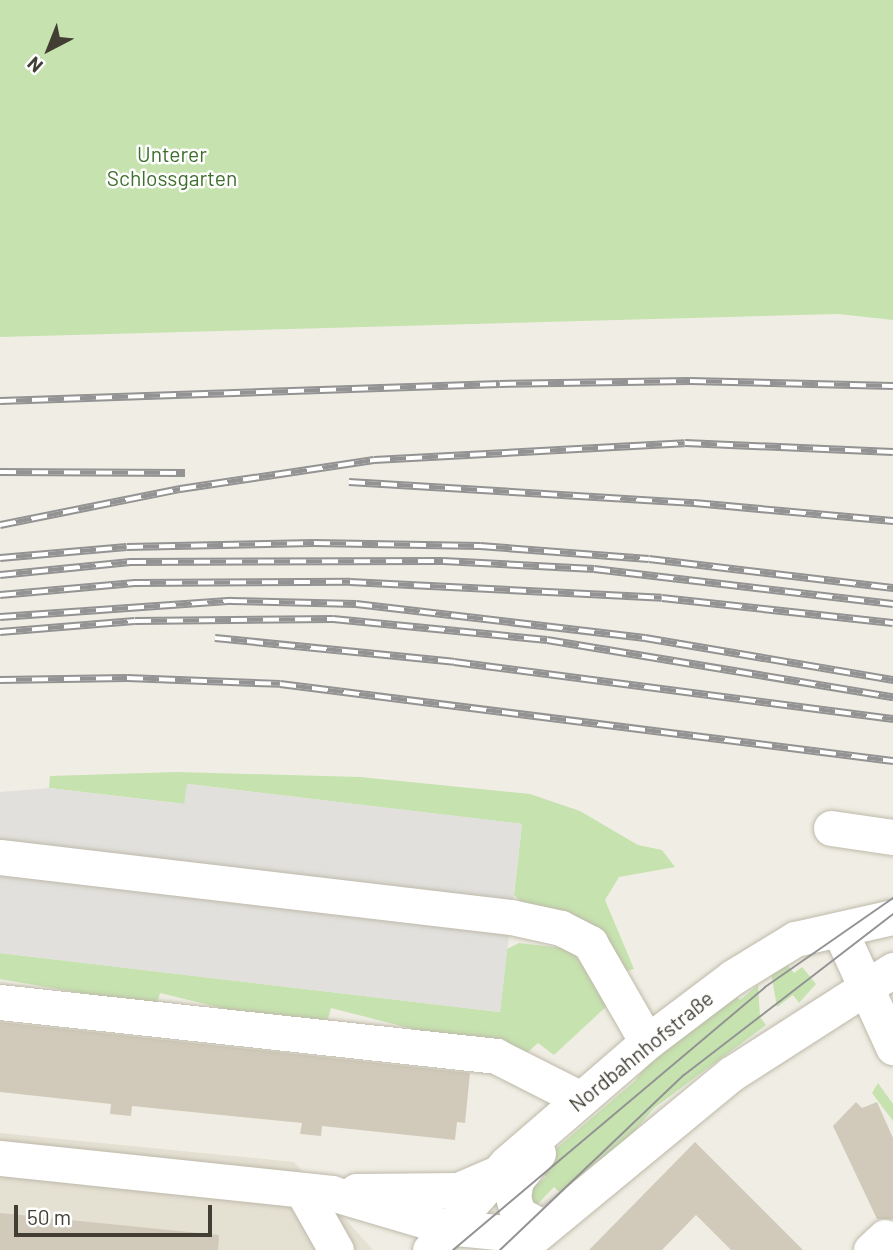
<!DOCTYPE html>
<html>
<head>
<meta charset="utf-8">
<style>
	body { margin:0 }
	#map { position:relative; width:893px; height:1250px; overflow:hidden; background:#f0eee4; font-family:Barlow,sans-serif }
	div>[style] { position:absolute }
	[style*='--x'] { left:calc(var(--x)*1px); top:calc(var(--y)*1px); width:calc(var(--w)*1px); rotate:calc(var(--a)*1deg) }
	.residential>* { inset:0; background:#e4e0d2 }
	.green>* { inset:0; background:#c6e2af }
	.parking>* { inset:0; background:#e1e0dc }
	.building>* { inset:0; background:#d1caba }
	.roads { filter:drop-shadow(0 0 2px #beb9aa) drop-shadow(0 0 2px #beb9aa) }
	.minor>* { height:35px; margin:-17.5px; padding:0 17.5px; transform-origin:17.5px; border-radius:17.5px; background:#fff }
	.tram>* { height:2px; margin:-1px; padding:0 1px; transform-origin:1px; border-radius:1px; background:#939393 }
	.rail>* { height:8px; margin-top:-4px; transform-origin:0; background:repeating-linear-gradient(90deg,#fff 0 16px,#939393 0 32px); box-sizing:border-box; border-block:2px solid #939393 }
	span { translate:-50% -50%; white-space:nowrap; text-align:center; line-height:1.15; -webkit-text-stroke:5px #fff; paint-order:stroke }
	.park-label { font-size:21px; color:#3f6f2c }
	.street-label { font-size:21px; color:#423e34 }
	.north { position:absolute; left:14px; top:14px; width:70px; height:70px; -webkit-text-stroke:5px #fff; paint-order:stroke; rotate:222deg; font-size:19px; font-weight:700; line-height:28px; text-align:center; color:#423e34 }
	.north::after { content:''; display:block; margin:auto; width:24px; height:32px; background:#423e34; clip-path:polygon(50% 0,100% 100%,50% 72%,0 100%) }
	.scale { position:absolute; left:14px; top:1205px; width:198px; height:32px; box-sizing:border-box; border:4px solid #423e34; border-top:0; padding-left:9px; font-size:21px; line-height:24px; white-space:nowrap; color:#423e34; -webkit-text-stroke:5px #fff; paint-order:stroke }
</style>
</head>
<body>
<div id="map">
	<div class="residential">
		<div style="clip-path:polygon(0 1133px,294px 1162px,373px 1250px,0 1250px)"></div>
	</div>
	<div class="green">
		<div style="clip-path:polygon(0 0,893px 0,893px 320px,838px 314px,0 337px)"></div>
		<div style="clip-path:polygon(177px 772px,360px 777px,530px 794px,580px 811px,638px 845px,662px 850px,675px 867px,619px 877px,605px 900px,634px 969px,627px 971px,602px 937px,525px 905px,514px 895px,522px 824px,188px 784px,185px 804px,49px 788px,50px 776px)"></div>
		<div style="clip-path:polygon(519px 943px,571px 949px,609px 1004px,554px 1055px,538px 1043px,522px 1057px,331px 1008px,327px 1022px,270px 1020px,160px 993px,156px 1006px,0 979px,0 953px,500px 1012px,507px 949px)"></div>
		<div style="clip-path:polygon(785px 962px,794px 973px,802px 967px,816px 984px,799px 1003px,793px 995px,777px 1007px,770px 967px)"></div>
		<div style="clip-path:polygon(758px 985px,760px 1017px,766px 1025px,654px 1108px,628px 1139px,563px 1195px,554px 1187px,534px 1208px,524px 1195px,546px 1177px,537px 1165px,635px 1081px,661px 1047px,733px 993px,740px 1000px)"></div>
		<div style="clip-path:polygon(878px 1083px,893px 1104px,893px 1121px,872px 1093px)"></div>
	</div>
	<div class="parking">
		<div style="clip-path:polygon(187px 784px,522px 824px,500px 1012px,0 953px,0 792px,49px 788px,184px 804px)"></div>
	</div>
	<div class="building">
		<div style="clip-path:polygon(0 1022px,470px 1073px,465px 1123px,457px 1122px,455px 1140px,322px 1126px,321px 1136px,300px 1134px,302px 1123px,132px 1106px,131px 1116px,110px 1114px,111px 1104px,0 1092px)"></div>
		<div style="clip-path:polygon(856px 1102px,862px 1108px,877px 1102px,893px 1138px,893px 1219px,877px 1219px,833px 1126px)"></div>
		<div style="clip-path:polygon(695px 1142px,803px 1250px,731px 1250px,696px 1215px,662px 1250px,589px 1250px)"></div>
		<div style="clip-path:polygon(0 1213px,219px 1235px,218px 1250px,0 1250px)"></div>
	</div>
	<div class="roads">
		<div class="minor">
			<div style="--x:831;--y:828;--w:63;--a:8.3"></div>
			<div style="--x:0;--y:857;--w:515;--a:6.7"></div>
			<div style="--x:511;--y:917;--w:51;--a:12.4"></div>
			<div style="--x:561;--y:928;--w:33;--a:27"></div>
			<div style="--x:590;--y:943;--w:114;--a:60.1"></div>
			<div style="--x:840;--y:931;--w:128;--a:65.4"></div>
			<div style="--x:0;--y:1002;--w:499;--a:6.2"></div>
			<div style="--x:496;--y:1056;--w:95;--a:26.8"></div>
			<div style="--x:538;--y:1153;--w:35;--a:129"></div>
			<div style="--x:516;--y:1180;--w:17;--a:100"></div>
			<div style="--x:513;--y:1197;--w:18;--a:74"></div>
			<div style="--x:518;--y:1214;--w:27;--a:28"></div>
			<div style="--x:0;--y:1158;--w:333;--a:6"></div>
			<div style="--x:331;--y:1193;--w:120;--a:16.5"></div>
			<div style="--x:446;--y:1227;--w:70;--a:5.7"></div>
			<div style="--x:516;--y:1234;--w:27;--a:-15"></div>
			<div style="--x:302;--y:1190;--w:69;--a:60.5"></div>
			<div style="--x:356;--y:1191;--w:102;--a:-0.6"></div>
			<div style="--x:458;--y:1190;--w:38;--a:-23"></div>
			<div style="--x:526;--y:1243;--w:266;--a:-39.5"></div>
			<div style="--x:731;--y:1074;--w:193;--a:-32.7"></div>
			<div style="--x:430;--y:1250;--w:116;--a:-48.5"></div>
			<div style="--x:507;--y:1163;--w:185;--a:-40.8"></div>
			<div style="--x:647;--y:1042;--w:108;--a:-37.1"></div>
			<div style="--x:733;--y:977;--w:73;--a:-31.5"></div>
			<div style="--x:795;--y:939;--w:100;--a:-12.7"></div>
			<div style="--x:871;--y:1250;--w:19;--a:-43"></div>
		</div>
	</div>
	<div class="tram">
		<div style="--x:453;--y:1250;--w:408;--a:-40.1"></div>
		<div style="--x:765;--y:987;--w:156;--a:-34.8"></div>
		<div style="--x:500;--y:1250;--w:254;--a:-43.6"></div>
		<div style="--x:684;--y:1075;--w:264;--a:-37.6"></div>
	</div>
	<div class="rail">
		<div style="--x:0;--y:401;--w:500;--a:-1.95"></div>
		<div style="--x:500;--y:384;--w:190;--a:-0.9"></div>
		<div style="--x:690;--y:381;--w:203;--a:1.4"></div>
		<div style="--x:0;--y:472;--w:185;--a:0.3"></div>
		<div style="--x:349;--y:482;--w:346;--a:3.5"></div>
		<div style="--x:694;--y:503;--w:200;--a:5.2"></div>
		<div style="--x:0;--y:525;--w:184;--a:-11.3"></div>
		<div style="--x:180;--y:489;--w:196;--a:-8.5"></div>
		<div style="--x:374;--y:460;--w:311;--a:-3.1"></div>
		<div style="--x:685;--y:443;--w:208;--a:2.5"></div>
		<div style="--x:0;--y:558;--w:127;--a:-5"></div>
		<div style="--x:127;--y:547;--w:187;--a:-1.2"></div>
		<div style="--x:314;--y:543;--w:166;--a:1"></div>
		<div style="--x:480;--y:546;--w:169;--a:4.4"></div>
		<div style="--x:649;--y:559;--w:246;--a:6.8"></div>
		<div style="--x:0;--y:575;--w:131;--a:-5.7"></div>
		<div style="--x:130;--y:562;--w:313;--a:-0.2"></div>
		<div style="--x:443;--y:561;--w:151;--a:3"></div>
		<div style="--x:594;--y:569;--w:301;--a:6.7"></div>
		<div style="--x:0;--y:595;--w:135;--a:-5.1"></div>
		<div style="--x:134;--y:583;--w:216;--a:-0.3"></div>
		<div style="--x:350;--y:582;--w:312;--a:2.9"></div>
		<div style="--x:662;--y:598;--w:232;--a:6.2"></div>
		<div style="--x:0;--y:617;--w:232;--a:-4"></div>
		<div style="--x:231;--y:601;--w:125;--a:1.4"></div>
		<div style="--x:356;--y:604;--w:291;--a:6.7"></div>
		<div style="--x:645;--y:638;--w:252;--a:9.6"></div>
		<div style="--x:0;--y:632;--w:135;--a:-4.7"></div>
		<div style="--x:135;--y:621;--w:198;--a:-0.6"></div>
		<div style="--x:333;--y:619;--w:215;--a:5.6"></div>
		<div style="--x:547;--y:640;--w:351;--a:9.4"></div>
		<div style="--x:215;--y:638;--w:240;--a:5.7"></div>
		<div style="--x:454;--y:662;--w:443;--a:7.4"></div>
		<div style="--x:0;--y:680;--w:127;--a:-0.9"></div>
		<div style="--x:127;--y:678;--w:153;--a:2.2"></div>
		<div style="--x:280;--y:684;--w:618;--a:7.16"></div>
	</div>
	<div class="park-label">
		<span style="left:172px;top:166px">Unterer<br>Schlossgarten</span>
	</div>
	<div class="street-label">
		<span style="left:641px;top:1051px;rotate:-39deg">Nordbahnhofstraße</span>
	</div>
	<div class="north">N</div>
	<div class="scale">50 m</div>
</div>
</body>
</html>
